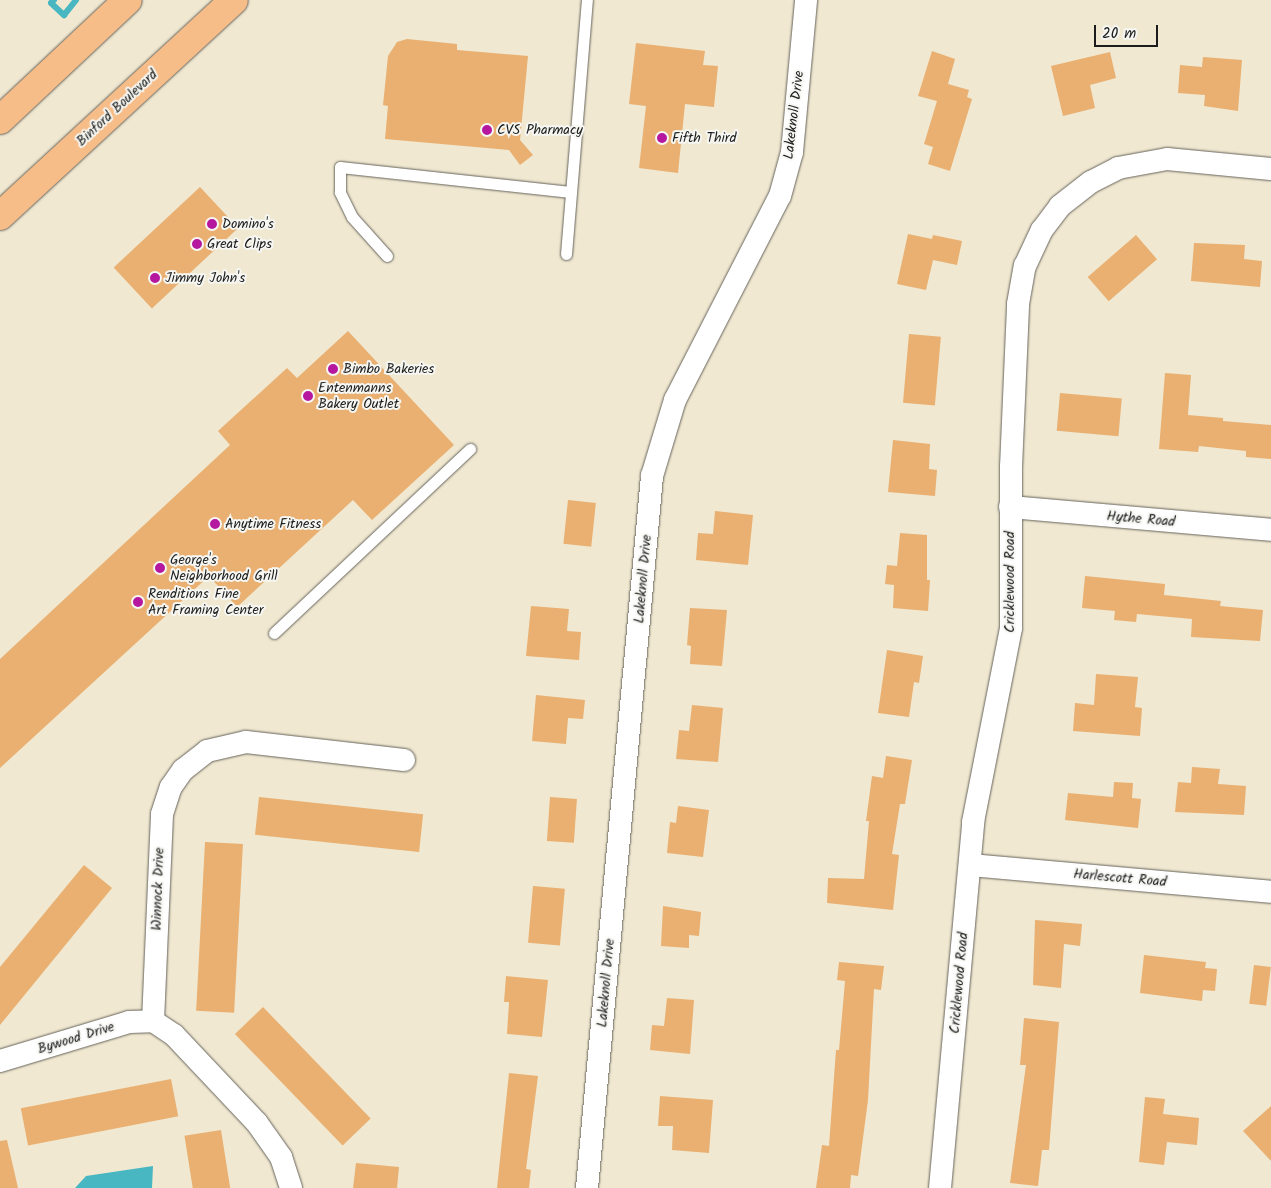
<!DOCTYPE html>
<html>
<head>
<meta charset="utf-8">
<style>
	body { margin:0 }
	#map { position:relative; width:1271px; height:1188px; overflow:hidden; background:#f0e8d1; font-family:Kalam,sans-serif }
	div>[style] { position:absolute }
	[style*='--x'] { left:calc(var(--x)*1px); top:calc(var(--y)*1px); width:calc(var(--w)*1px); rotate:calc(var(--a)*1deg) }
	.water>* { inset:0; background:#49b7c1 }
	.stream>* { height:6px; margin:-3px; padding:0 3px; transform-origin:3px; border-radius:3px; background:#49b7c1 }
	.building>* { inset:0; background:#e9b071; transform-origin:0 0 }
	.roads { filter:drop-shadow(0 0 1px #66635b) drop-shadow(0 0 1px #66635b) }
	.lane>* { height:11px; margin:-5.5px; padding:0 5.5px; transform-origin:5.5px; border-radius:5.5px; background:#fff }
	.street>* { height:22px; margin:-11px; padding:0 11px; transform-origin:11px; border-radius:11px; background:#fff }
	.primary>* { height:28px; margin:-14px; padding:0 14px; transform-origin:14px; border-radius:14px; background:#f7bd88 }
	.dots>* { width:14px; height:14px; translate:-50% -50%; box-sizing:border-box; border:2px solid #f6f6f2; border-radius:50% }
	span { translate:-50% -50%; white-space:nowrap; text-align:center; line-height:1.15; -webkit-text-stroke:4px #f6f6f2; paint-order:stroke }
	.street-label { font-size:14px; color:#1c1c1c }
	.poi-label { font-size:14px; color:#1c1c1c }
	.left { translate:0 -50%; text-align:left }
	.scale { position:absolute; left:1094px; top:25px; width:64px; height:22px; box-sizing:border-box; border:2px solid #1c1c1c; border-top:0; padding-left:6px; font-size:15px; line-height:18px; white-space:nowrap; color:#1c1c1c; -webkit-text-stroke:4px #f6f6f2; paint-order:stroke }
</style>
</head>
<body>
<div id="map">
	<div class="water">
		<div style="clip-path:polygon(153px 1166px,152px 1188px,75px 1188px,86px 1176px)"></div>
	</div>
	<div class="stream">
		<div style="--x:54;--y:0;--w:4;--a:135"></div>
		<div style="--x:51;--y:3;--w:18;--a:43"></div>
		<div style="--x:64;--y:15;--w:19;--a:-51"></div>
	</div>
	<div class="building">
		<div style="clip-path:polygon(407px 39px,457px 44px,457px 50px,528px 56px,520px 140px,533px 155px,520px 165px,509px 150px,385px 139px,388px 106px,383px 105px,388px 56px,397px 42px)"></div>
		<div style="clip-path:polygon(636px 43px,705px 51px,703px 65px,718px 66px,714px 107px,685px 104px,678px 173px,639px 168px,646px 106px,629px 104px)"></div>
		<div style="clip-path:polygon(932px 51px,955px 59px,948px 84px,969px 90px,967px 97px,972px 99px,950px 171px,928px 164px,933px 147px,924px 144px,937px 101px,918px 96px)"></div>
		<div style="clip-path:polygon(1110px 52px,1116px 78px,1090px 85px,1095px 108px,1063px 116px,1051px 66px)"></div>
		<div style="clip-path:polygon(1203px 57px,1242px 60px,1238px 111px,1204px 106px,1205px 95px,1178px 93px,1180px 65px,1202px 67px)"></div>
		<div style="left:200px;top:187px;width:56px;height:118px;rotate:47deg"></div>
		<div style="clip-path:polygon(908px 234px,932px 239px,933px 235px,962px 241px,957px 265px,933px 260px,926px 290px,897px 284px)"></div>
		<div style="left:1136px;top:235px;width:32px;height:64px;rotate:49deg"></div>
		<div style="clip-path:polygon(1194px 243px,1245px 245px,1244px 259px,1262px 261px,1260px 287px,1191px 281px)"></div>
		<div style="clip-path:polygon(348px 331px,454px 445px,372px 520px,353px 500px,237px 607px,209px 576px,0 768px,0 659px,230px 445px,218px 431px,287px 368px,297px 378px)"></div>
		<div style="left:909px;top:334px;width:32px;height:69px;rotate:5deg"></div>
		<div style="clip-path:polygon(1165px 373px,1191px 375px,1188px 415px,1223px 418px,1223px 421px,1271px 425px,1271px 459px,1246px 457px,1246px 451px,1199px 446px,1198px 452px,1159px 449px)"></div>
		<div style="left:1060px;top:393px;width:62px;height:38px;rotate:5deg"></div>
		<div style="clip-path:polygon(893px 440px,930px 444px,929px 469px,937px 470px,935px 496px,888px 492px)"></div>
		<div style="left:568px;top:500px;width:28px;height:44px;rotate:6deg"></div>
		<div style="clip-path:polygon(715px 511px,753px 515px,748px 565px,696px 560px,698px 533px,713px 534px)"></div>
		<div style="clip-path:polygon(900px 533px,927px 535px,927px 580px,930px 580px,928px 611px,893px 608px,894px 585px,885px 584px,887px 565px,897px 566px)"></div>
		<div style="clip-path:polygon(1085px 576px,1165px 584px,1164px 595px,1221px 601px,1220px 606px,1263px 610px,1260px 641px,1191px 637px,1192px 619px,1137px 614px,1136px 622px,1114px 620px,1115px 611px,1082px 608px)"></div>
		<div style="clip-path:polygon(531px 606px,569px 609px,567px 631px,581px 632px,579px 660px,526px 656px)"></div>
		<div style="clip-path:polygon(690px 608px,727px 610px,722px 666px,690px 664px,691px 646px,687px 645px)"></div>
		<div style="clip-path:polygon(887px 650px,923px 656px,919px 683px,914px 682px,909px 717px,878px 713px)"></div>
		<div style="clip-path:polygon(1096px 674px,1138px 677px,1135px 707px,1142px 708px,1140px 736px,1073px 731px,1075px 703px,1094px 705px)"></div>
		<div style="clip-path:polygon(536px 695px,585px 700px,583px 719px,568px 718px,566px 744px,532px 741px)"></div>
		<div style="clip-path:polygon(692px 705px,723px 708px,718px 762px,676px 759px,679px 730px,689px 731px)"></div>
		<div style="clip-path:polygon(886px 756px,912px 760px,905px 804px,900px 804px,892px 854px,899px 855px,893px 910px,827px 903px,828px 878px,864px 879px,869px 821px,866px 821px,872px 776px,883px 778px)"></div>
		<div style="clip-path:polygon(1192px 767px,1220px 769px,1218px 784px,1246px 786px,1244px 815px,1175px 812px,1178px 782px,1191px 783px)"></div>
		<div style="clip-path:polygon(1114px 782px,1133px 783px,1132px 798px,1141px 799px,1138px 828px,1065px 820px,1068px 793px,1113px 797px)"></div>
		<div style="left:259px;top:797px;width:165px;height:38px;rotate:6deg"></div>
		<div style="left:550px;top:797px;width:27px;height:44px;rotate:4deg"></div>
		<div style="clip-path:polygon(678px 806px,709px 810px,703px 857px,667px 853px,670px 822px,676px 823px)"></div>
		<div style="left:205px;top:842px;width:38px;height:169px;rotate:3deg"></div>
		<div style="clip-path:polygon(84px 865px,112px 888px,0 1025px,0 967px)"></div>
		<div style="left:533px;top:886px;width:32px;height:57px;rotate:5deg"></div>
		<div style="clip-path:polygon(663px 906px,701px 912px,699px 936px,689px 935px,689px 948px,661px 946px)"></div>
		<div style="clip-path:polygon(1035px 920px,1082px 924px,1080px 946px,1064px 944px,1061px 988px,1033px 985px)"></div>
		<div style="clip-path:polygon(1144px 955px,1206px 962px,1205px 968px,1217px 969px,1215px 991px,1203px 990px,1202px 1001px,1140px 993px)"></div>
		<div style="clip-path:polygon(839px 962px,884px 966px,881px 990px,874px 989px,868px 1100px,858px 1176px,851px 1175px,850px 1188px,816px 1188px,822px 1145px,829px 1146px,836px 1050px,839px 1050px,845px 981px,837px 980px)"></div>
		<div style="left:1254px;top:965px;width:17px;height:39px;rotate:7deg"></div>
		<div style="clip-path:polygon(506px 976px,548px 980px,542px 1037px,507px 1034px,509px 1002px,504px 1002px)"></div>
		<div style="clip-path:polygon(667px 998px,694px 1000px,690px 1054px,650px 1050px,652px 1025px,664px 1026px)"></div>
		<div style="left:263px;top:1007px;width:155px;height:39px;rotate:46deg"></div>
		<div style="clip-path:polygon(1024px 1018px,1059px 1022px,1049px 1150px,1042px 1150px,1038px 1186px,1010px 1183px,1026px 1065px,1020px 1065px)"></div>
		<div style="clip-path:polygon(509px 1073px,538px 1076px,526px 1169px,531px 1170px,529px 1188px,497px 1188px)"></div>
		<div style="left:171px;top:1079px;width:38px;height:153px;rotate:79deg"></div>
		<div style="clip-path:polygon(660px 1096px,713px 1100px,709px 1153px,672px 1150px,673px 1126px,658px 1126px)"></div>
		<div style="clip-path:polygon(1145px 1097px,1165px 1099px,1163px 1114px,1199px 1118px,1197px 1145px,1167px 1142px,1164px 1165px,1139px 1162px)"></div>
		<div style="clip-path:polygon(1271px 1106px,1271px 1161px,1243px 1131px)"></div>
		<div style="left:221px;top:1130px;width:59px;height:37px;rotate:81deg"></div>
		<div style="clip-path:polygon(7px 1140px,18px 1188px,0 1188px,0 1141px)"></div>
		<div style="clip-path:polygon(356px 1163px,399px 1167px,397px 1188px,353px 1188px)"></div>
	</div>
	<div class="roads">
		<div class="lane">
			<div style="--x:566;--y:254;--w:255;--a:-85.3"></div>
			<div style="--x:387;--y:256;--w:52;--a:-131.9"></div>
			<div style="--x:352;--y:217;--w:28;--a:-116"></div>
			<div style="--x:340;--y:192;--w:25;--a:-90"></div>
			<div style="--x:340;--y:167;--w:232;--a:6.2"></div>
			<div style="--x:274;--y:633;--w:269;--a:-43.2"></div>
		</div>
		<div class="street">
			<div style="--x:1010;--y:507;--w:262;--a:5"></div>
			<div style="--x:970;--y:865;--w:302;--a:5.1"></div>
			<div style="--x:153;--y:1021;--w:207;--a:-87.5"></div>
			<div style="--x:162;--y:814;--w:28;--a:-72"></div>
			<div style="--x:171;--y:787;--w:21;--a:-55"></div>
			<div style="--x:183;--y:770;--w:31;--a:-38"></div>
			<div style="--x:207;--y:751;--w:40;--a:-13"></div>
			<div style="--x:246;--y:742;--w:159;--a:6.5"></div>
			<div style="--x:0;--y:1061;--w:135;--a:-16.8"></div>
			<div style="--x:129;--y:1022;--w:24;--a:-2"></div>
			<div style="--x:153;--y:1021;--w:25;--a:34"></div>
			<div style="--x:174;--y:1035;--w:121;--a:46.7"></div>
			<div style="--x:257;--y:1123;--w:42;--a:54.8"></div>
			<div style="--x:281;--y:1157;--w:33;--a:72"></div>
			<div style="--x:587;--y:1188;--w:715;--a:-84.78"></div>
			<div style="--x:652;--y:476;--w:79;--a:-73.2"></div>
			<div style="--x:675;--y:400;--w:229;--a:-62.8"></div>
			<div style="--x:780;--y:196;--w:46;--a:-74.7"></div>
			<div style="--x:792;--y:152;--w:153;--a:-84.7"></div>
			<div style="--x:940;--y:1188;--w:367;--a:-84.8"></div>
			<div style="--x:973;--y:822;--w:198;--a:-78.9"></div>
			<div style="--x:1011;--y:628;--w:161;--a:-90"></div>
			<div style="--x:1011;--y:467;--w:163;--a:-87.5"></div>
			<div style="--x:1018;--y:304;--w:39;--a:-80"></div>
			<div style="--x:1025;--y:266;--w:40;--a:-65"></div>
			<div style="--x:1042;--y:230;--w:30;--a:-53"></div>
			<div style="--x:1060;--y:206;--w:39;--a:-38"></div>
			<div style="--x:1091;--y:182;--w:30;--a:-27"></div>
			<div style="--x:1118;--y:168;--w:50;--a:-10.4"></div>
			<div style="--x:1167;--y:159;--w:104;--a:5.5"></div>
		</div>
		<div class="primary">
			<div style="--x:0;--y:120;--w:175;--a:-43.2"></div>
			<div style="--x:0;--y:216;--w:318;--a:-42.7"></div>
		</div>
	</div>
	<div class="dots">
		<div style="left:487px;top:130px;background:#b5179e"></div>
		<div style="left:662px;top:138px;background:#b5179e"></div>
		<div style="left:212px;top:224px;background:#b5179e"></div>
		<div style="left:197px;top:244px;background:#b5179e"></div>
		<div style="left:155px;top:278px;background:#b5179e"></div>
		<div style="left:333px;top:369px;background:#b5179e"></div>
		<div style="left:308px;top:396px;background:#b5179e"></div>
		<div style="left:215px;top:524px;background:#b5179e"></div>
		<div style="left:160px;top:568px;background:#b5179e"></div>
		<div style="left:138px;top:602px;background:#b5179e"></div>
	</div>
	<div class="street-label">
		<span style="left:117px;top:108px;rotate:-43deg">Binford Boulevard</span>
		<span style="left:794px;top:115px;rotate:-83deg">Lakeknoll Drive</span>
		<span style="left:1141px;top:519px;rotate:5deg">Hythe Road</span>
		<span style="left:643px;top:579px;rotate:-85deg">Lakeknoll Drive</span>
		<span style="left:1010px;top:582px;rotate:-90deg">Cricklewood Road</span>
		<span style="left:1120px;top:878px;rotate:5deg">Harlescott Road</span>
		<span style="left:158px;top:889px;rotate:-88deg">Winnock Drive</span>
		<span style="left:606px;top:983px;rotate:-85deg">Lakeknoll Drive</span>
		<span style="left:959px;top:983px;rotate:-85deg">Cricklewood Road</span>
		<span style="left:76px;top:1038px;rotate:-17deg">Bywood Drive</span>
	</div>
	<div class="poi-label">
		<span class="left" style="left:497px;top:130px">CVS Pharmacy</span>
		<span class="left" style="left:672px;top:138px">Fifth Third</span>
		<span class="left" style="left:222px;top:224px">Domino's</span>
		<span class="left" style="left:207px;top:244px">Great Clips</span>
		<span class="left" style="left:165px;top:278px">Jimmy John's</span>
		<span class="left" style="left:343px;top:369px">Bimbo Bakeries</span>
		<span class="left" style="left:318px;top:396px">Entenmanns<br>Bakery Outlet</span>
		<span class="left" style="left:225px;top:524px">Anytime Fitness</span>
		<span class="left" style="left:170px;top:568px">George's<br>Neighborhood Grill</span>
		<span class="left" style="left:148px;top:602px">Renditions Fine<br>Art Framing Center</span>
	</div>
	<div class="scale">20 m</div>
</div>
</body>
</html>
